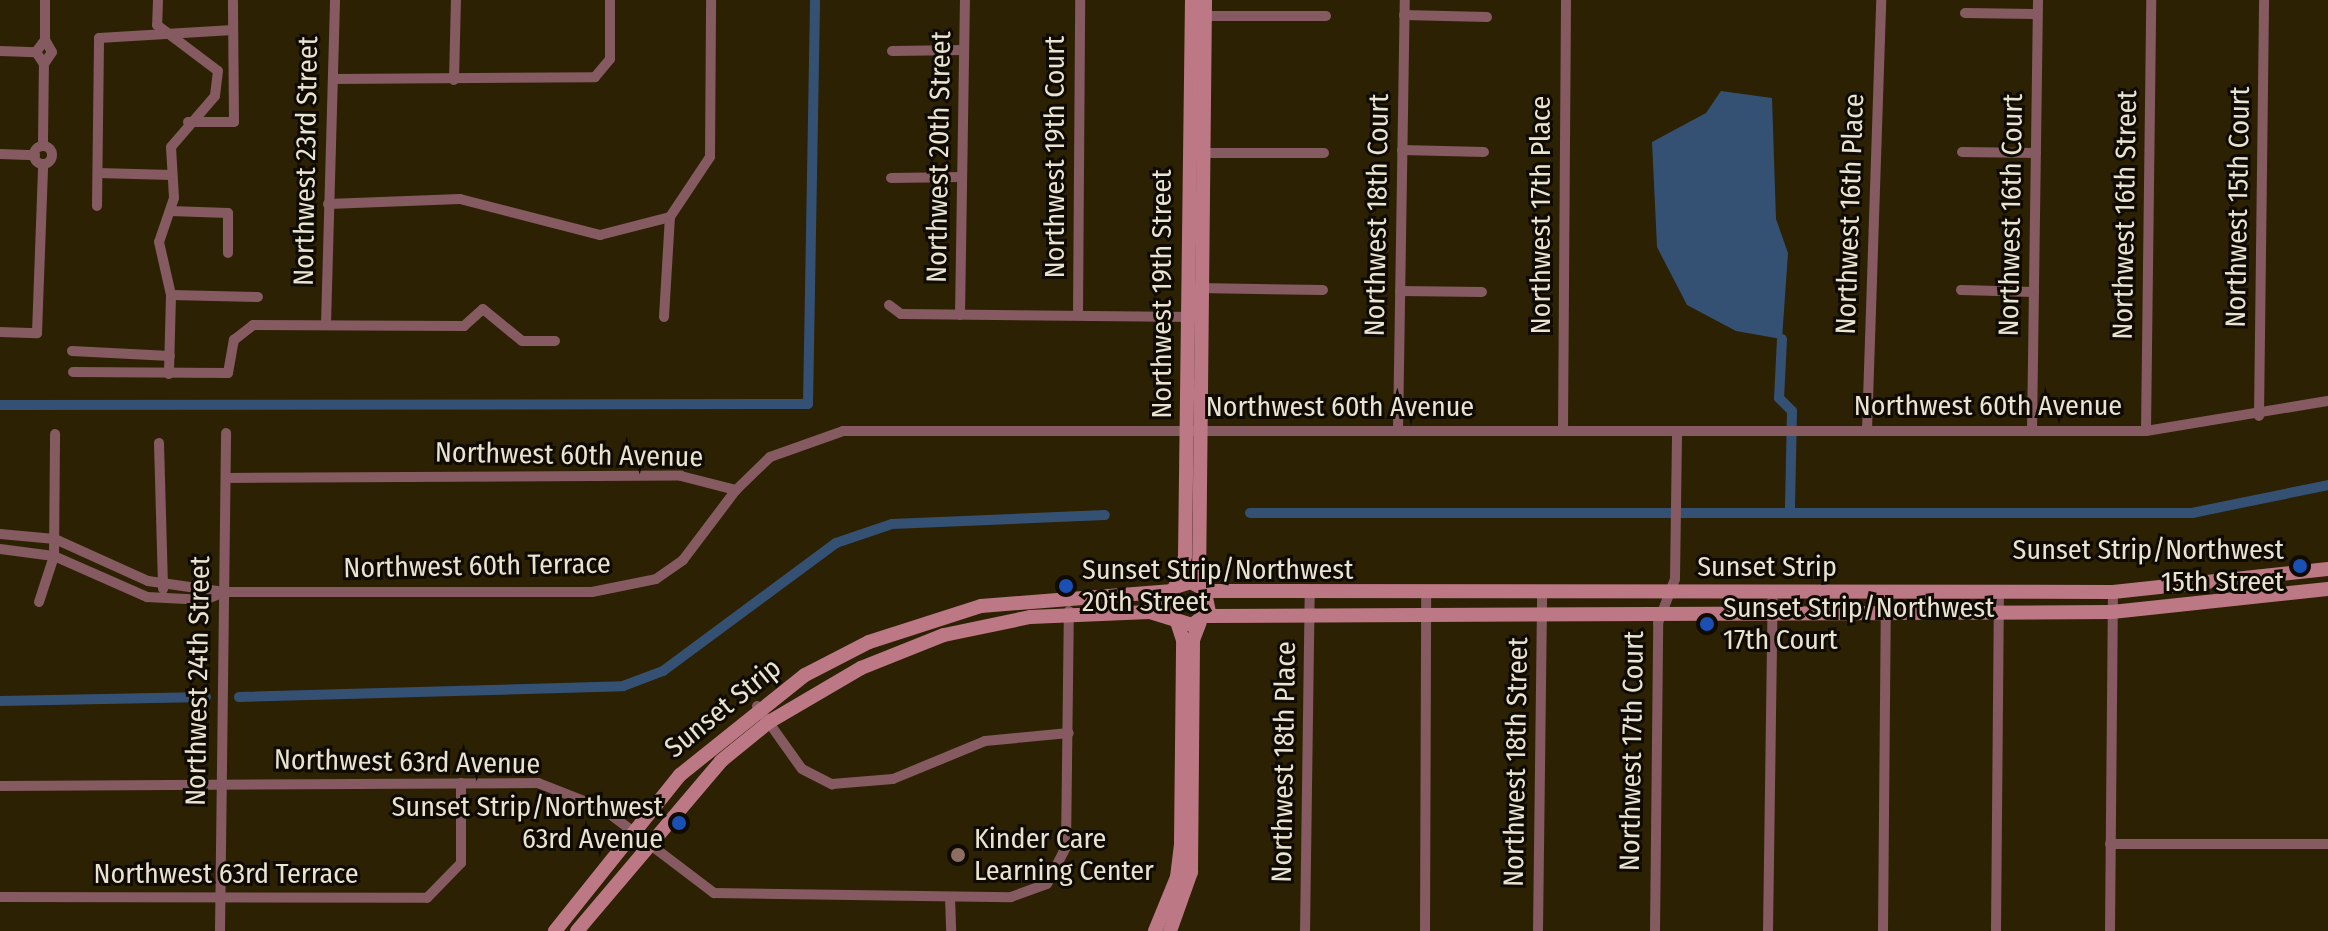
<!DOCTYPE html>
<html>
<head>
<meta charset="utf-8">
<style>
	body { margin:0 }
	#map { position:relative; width:2328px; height:931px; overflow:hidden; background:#2c2103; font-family:"Fira Sans Condensed",sans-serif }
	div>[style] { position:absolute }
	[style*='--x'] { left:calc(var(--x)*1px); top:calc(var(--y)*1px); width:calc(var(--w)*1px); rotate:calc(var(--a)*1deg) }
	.water>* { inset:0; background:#345174 }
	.canal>* { height:10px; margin:-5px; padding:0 5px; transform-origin:5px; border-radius:5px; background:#345174 }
	.street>* { height:10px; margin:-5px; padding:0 5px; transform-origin:5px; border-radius:5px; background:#855a61 }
	.street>.ring { margin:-5px; padding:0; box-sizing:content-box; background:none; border:10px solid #855a61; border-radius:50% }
	.secondary>* { height:14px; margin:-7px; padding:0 7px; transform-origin:7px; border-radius:7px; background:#bd7885 }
	.dots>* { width:22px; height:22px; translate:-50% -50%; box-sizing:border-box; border:4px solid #100b02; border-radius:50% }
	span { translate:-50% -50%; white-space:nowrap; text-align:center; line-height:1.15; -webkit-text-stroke:6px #100b02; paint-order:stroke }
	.street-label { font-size:28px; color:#e9e3d1 }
	.poi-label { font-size:28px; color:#e9e3d1 }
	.right { translate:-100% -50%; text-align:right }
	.left { translate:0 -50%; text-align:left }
</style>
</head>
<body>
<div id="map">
	<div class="water">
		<div style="clip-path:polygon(1721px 91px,1772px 98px,1776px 219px,1788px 253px,1782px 339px,1736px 331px,1687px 305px,1657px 247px,1652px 142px,1706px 113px)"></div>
	</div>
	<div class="canal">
		<div style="--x:1782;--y:339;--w:59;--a:92.9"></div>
		<div style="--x:1779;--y:398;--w:18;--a:45"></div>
		<div style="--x:1792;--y:411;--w:97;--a:91.2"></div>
		<div style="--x:0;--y:405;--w:808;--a:-0.07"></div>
		<div style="--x:808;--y:404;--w:404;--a:-89"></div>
		<div style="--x:1250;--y:513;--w:942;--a:0"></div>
		<div style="--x:2192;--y:513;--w:139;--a:-11.6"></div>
		<div style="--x:239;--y:697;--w:384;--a:-1.6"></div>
		<div style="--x:623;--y:686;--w:43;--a:-20.6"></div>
		<div style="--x:663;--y:671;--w:215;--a:-36.5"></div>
		<div style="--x:836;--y:543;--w:59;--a:-18.7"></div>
		<div style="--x:892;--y:524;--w:213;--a:-2.4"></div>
		<div style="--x:0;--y:701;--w:206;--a:-1.1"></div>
	</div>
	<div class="street">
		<div style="--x:158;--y:0;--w:25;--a:92"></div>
		<div style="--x:157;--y:25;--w:76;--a:37"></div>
		<div style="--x:218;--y:71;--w:25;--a:97"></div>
		<div style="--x:215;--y:96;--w:67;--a:130.8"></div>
		<div style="--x:171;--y:147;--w:51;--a:86.6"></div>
		<div style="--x:174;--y:198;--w:46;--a:108.8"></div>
		<div style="--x:159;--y:242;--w:54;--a:77.2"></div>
		<div style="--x:171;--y:295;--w:79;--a:91.5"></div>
		<div style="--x:1965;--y:13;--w:72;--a:0.8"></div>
		<div style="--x:1404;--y:15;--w:83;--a:1.4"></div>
		<div style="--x:1200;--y:16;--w:126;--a:0"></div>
		<div style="--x:45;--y:40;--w:15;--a:127"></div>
		<div style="--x:36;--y:52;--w:14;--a:56"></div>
		<div style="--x:44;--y:64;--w:14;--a:-56"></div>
		<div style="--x:52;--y:52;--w:14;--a:-120"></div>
		<div style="--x:45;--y:40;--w:40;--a:-90"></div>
		<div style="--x:0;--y:51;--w:36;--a:2"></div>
		<div style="--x:892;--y:51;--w:72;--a:-0.8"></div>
		<div style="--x:333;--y:79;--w:262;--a:-0.4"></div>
		<div style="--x:595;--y:77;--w:23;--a:-50"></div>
		<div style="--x:610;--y:59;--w:59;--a:-90"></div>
		<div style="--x:454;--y:80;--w:80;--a:-88.6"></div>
		<div style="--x:188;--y:122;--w:46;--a:0"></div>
		<div style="--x:234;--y:122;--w:122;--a:-90.5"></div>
		<div style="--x:43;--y:141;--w:77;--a:-89.3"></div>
		<div class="ring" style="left:34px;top:146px;width:8px;height:8px"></div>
		<div style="--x:1402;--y:150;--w:82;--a:1.4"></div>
		<div style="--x:1962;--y:152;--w:74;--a:0.8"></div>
		<div style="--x:1198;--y:153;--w:126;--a:0"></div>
		<div style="--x:0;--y:154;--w:35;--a:2"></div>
		<div style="--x:98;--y:173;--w:74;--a:1.5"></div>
		<div style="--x:891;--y:178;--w:71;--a:-0.8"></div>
		<div style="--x:328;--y:204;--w:132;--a:-2.2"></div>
		<div style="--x:460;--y:199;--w:145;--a:14.4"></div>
		<div style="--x:600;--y:235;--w:72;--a:-14.4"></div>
		<div style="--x:97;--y:206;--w:168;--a:-89.3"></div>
		<div style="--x:99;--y:38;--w:134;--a:-3.4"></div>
		<div style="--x:170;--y:211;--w:58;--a:2"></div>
		<div style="--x:228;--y:213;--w:40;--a:90"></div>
		<div style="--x:1197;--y:288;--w:126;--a:0.9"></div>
		<div style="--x:1961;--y:290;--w:73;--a:1.6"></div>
		<div style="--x:1400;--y:291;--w:82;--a:0.7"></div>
		<div style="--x:171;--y:295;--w:87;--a:1.3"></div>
		<div style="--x:889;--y:305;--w:15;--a:37"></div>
		<div style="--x:901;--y:314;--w:291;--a:0.6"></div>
		<div style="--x:960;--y:315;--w:315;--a:-89.1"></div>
		<div style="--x:1078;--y:315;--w:315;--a:-89.6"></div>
		<div style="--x:664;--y:317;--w:100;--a:-86.6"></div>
		<div style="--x:670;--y:217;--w:72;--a:-56.3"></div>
		<div style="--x:710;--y:157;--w:157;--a:-89.6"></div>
		<div style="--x:326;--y:324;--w:324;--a:-88.4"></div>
		<div style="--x:0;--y:332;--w:37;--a:2"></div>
		<div style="--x:37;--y:333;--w:165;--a:-87.9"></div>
		<div style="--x:72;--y:351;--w:98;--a:2.9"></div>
		<div style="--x:73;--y:372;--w:155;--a:0.4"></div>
		<div style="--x:228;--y:373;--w:34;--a:-80"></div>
		<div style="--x:234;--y:340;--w:24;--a:-38"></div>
		<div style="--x:253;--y:325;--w:211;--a:0.3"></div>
		<div style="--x:464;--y:326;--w:25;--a:-42"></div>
		<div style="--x:483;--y:309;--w:50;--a:39.4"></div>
		<div style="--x:522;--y:341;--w:33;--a:0"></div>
		<div style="--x:2259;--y:416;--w:416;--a:-89.3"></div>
		<div style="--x:1867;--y:430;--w:430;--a:-88.1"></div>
		<div style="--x:1398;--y:431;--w:431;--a:-89.1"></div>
		<div style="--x:1563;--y:431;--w:431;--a:-89.6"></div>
		<div style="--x:2032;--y:431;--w:431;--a:-89.2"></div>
		<div style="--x:2146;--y:431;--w:431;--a:-89.3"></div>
		<div style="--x:159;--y:443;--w:146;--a:88.4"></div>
		<div style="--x:226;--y:478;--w:455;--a:-0.3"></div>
		<div style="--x:681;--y:476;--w:57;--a:14.3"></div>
		<div style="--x:736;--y:490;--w:47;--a:-44.1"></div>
		<div style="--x:770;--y:457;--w:77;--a:-19.6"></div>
		<div style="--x:843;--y:431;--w:1303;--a:0"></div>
		<div style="--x:2146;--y:431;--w:184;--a:-9.4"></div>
		<div style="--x:0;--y:534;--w:55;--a:5.2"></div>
		<div style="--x:55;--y:539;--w:102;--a:24.3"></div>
		<div style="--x:148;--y:581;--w:77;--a:8.2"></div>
		<div style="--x:224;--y:592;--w:368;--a:0"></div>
		<div style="--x:592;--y:592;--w:65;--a:-11.5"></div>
		<div style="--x:656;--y:579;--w:33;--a:-35"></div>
		<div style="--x:683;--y:560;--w:88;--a:-52.9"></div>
		<div style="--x:0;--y:549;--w:54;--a:7.4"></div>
		<div style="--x:54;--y:556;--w:102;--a:23.8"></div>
		<div style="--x:147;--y:597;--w:58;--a:3"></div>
		<div style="--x:205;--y:600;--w:21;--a:-23"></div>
		<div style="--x:39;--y:602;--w:48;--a:-71.9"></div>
		<div style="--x:54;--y:556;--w:122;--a:-89.5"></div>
		<div style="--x:757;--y:706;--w:77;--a:54.5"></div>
		<div style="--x:802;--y:769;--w:34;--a:27"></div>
		<div style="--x:832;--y:784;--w:61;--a:-4.7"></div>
		<div style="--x:893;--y:779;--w:100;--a:-22.4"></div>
		<div style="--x:985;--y:741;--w:84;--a:-5.4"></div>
		<div style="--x:0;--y:786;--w:538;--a:-0.32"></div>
		<div style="--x:538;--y:783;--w:69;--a:21.3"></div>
		<div style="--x:602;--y:808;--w:141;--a:37.2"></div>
		<div style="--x:714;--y:893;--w:297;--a:0.8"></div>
		<div style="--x:1011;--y:897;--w:38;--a:-20"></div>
		<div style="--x:1047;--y:884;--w:42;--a:-62.8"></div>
		<div style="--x:1066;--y:847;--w:236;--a:-89.3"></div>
		<div style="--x:2110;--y:844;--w:218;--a:0"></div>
		<div style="--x:0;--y:897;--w:427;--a:0.1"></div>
		<div style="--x:427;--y:898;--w:49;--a:-45.8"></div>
		<div style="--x:461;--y:863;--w:80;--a:-90"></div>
		<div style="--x:950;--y:897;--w:34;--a:88"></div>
		<div style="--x:220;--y:931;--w:498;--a:-89.3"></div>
		<div style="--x:1305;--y:931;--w:338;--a:-89.2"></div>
		<div style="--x:1425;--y:931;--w:337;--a:-89.8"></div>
		<div style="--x:1538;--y:931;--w:338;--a:-89.3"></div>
		<div style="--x:1655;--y:931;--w:308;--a:-89.4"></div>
		<div style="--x:1658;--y:623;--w:47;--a:-68.9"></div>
		<div style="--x:1675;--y:579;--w:148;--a:-89.2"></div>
		<div style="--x:1768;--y:931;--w:338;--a:-89.2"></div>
		<div style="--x:1883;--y:931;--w:338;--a:-89.5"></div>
		<div style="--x:1996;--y:931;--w:338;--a:-89.5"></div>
		<div style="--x:2110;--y:931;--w:339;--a:-89.5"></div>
	</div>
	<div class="secondary">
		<div style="--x:1199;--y:585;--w:585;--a:-89.41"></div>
		<div style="--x:1177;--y:586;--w:31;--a:-75"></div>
		<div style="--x:1185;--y:556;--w:556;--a:-89.28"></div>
		<div style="--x:1206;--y:591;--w:907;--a:0.06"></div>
		<div style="--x:2113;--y:592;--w:216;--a:-6.1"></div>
		<div style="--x:1207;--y:616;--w:905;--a:-0.25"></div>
		<div style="--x:2112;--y:612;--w:217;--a:-6.1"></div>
		<div style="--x:555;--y:931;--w:200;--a:-51.3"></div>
		<div style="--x:680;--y:775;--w:160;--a:-38.7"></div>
		<div style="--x:805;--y:675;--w:72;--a:-27.3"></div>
		<div style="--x:869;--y:642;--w:118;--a:-17.8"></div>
		<div style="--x:981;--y:606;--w:192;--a:-4.5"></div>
		<div style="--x:577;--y:931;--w:223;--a:-49.7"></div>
		<div style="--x:721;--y:761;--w:62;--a:-39.1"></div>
		<div style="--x:769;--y:722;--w:107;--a:-30.4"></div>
		<div style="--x:861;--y:668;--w:89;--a:-21.7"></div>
		<div style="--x:944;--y:635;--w:88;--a:-11.8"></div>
		<div style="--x:1030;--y:617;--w:120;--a:-2.4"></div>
		<div style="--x:1150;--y:612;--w:44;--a:17.2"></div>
		<div style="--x:1192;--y:625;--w:21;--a:-37"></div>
		<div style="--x:1209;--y:612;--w:24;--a:-102"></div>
		<div style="--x:1204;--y:589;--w:15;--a:-152"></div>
		<div style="--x:1191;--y:582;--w:17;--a:163"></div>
		<div style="--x:1175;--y:587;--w:18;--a:112"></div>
		<div style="--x:1168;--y:604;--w:16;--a:68"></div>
		<div style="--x:1155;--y:931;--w:58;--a:-67.8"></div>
		<div style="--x:1177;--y:877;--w:35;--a:-83"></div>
		<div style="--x:1181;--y:842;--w:202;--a:-89.4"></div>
		<div style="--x:1183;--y:640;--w:20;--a:-108"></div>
		<div style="--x:1170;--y:931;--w:63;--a:-70.4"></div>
		<div style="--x:1191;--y:872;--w:232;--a:-89.5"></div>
		<div style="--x:1193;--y:640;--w:19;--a:-69"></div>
	</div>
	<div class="dots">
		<div style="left:2300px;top:566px;background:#1a4fb4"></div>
		<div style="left:1066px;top:586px;background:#1a4fb4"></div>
		<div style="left:1707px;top:624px;background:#1a4fb4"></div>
		<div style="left:679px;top:823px;background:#1a4fb4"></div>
		<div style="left:958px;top:855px;background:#8d6e63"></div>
	</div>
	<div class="street-label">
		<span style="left:939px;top:157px;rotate:-89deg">Northwest 20th Street</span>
		<span style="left:1055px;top:157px;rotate:-90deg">Northwest 19th Court</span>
		<span style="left:306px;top:161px;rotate:-89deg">Northwest 23rd Street</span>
		<span style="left:2238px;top:207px;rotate:-89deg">Northwest 15th Court</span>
		<span style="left:1850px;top:214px;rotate:-88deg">Northwest 16th Place</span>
		<span style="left:1377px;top:215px;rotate:-89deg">Northwest 18th Court</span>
		<span style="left:1541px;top:215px;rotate:-90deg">Northwest 17th Place</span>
		<span style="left:2011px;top:215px;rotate:-89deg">Northwest 16th Court</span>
		<span style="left:2125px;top:215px;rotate:-89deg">Northwest 16th Street</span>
		<span style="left:1162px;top:294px;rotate:-90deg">Northwest 19th Street</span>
		<span style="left:1988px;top:406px">Northwest 60th Avenue</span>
		<span style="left:1340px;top:407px">Northwest 60th Avenue</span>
		<span style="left:569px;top:455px;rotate:1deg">Northwest 60th Avenue</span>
		<span style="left:477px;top:566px;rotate:-1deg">Northwest 60th Terrace</span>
		<span style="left:1767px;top:567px">Sunset Strip</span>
		<span style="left:198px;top:681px;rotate:-89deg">Northwest 24th Street</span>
		<span style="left:723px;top:708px;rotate:-39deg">Sunset Strip</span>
		<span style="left:1632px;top:751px;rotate:-89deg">Northwest 17th Court</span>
		<span style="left:407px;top:762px;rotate:1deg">Northwest 63rd Avenue</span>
		<span style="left:1284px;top:762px;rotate:-89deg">Northwest 18th Place</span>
		<span style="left:1516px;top:762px;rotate:-89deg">Northwest 18th Street</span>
		<span style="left:226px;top:874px">Northwest 63rd Terrace</span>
	</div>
	<div class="poi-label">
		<span class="right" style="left:2284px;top:566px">Sunset Strip/Northwest<br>15th Street</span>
		<span class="left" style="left:1082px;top:586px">Sunset Strip/Northwest<br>20th Street</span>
		<span class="left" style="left:1723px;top:624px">Sunset Strip/Northwest<br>17th Court</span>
		<span class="right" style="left:663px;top:823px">Sunset Strip/Northwest<br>63rd Avenue</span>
		<span class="left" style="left:974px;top:855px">Kinder Care<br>Learning Center</span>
	</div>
</div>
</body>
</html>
